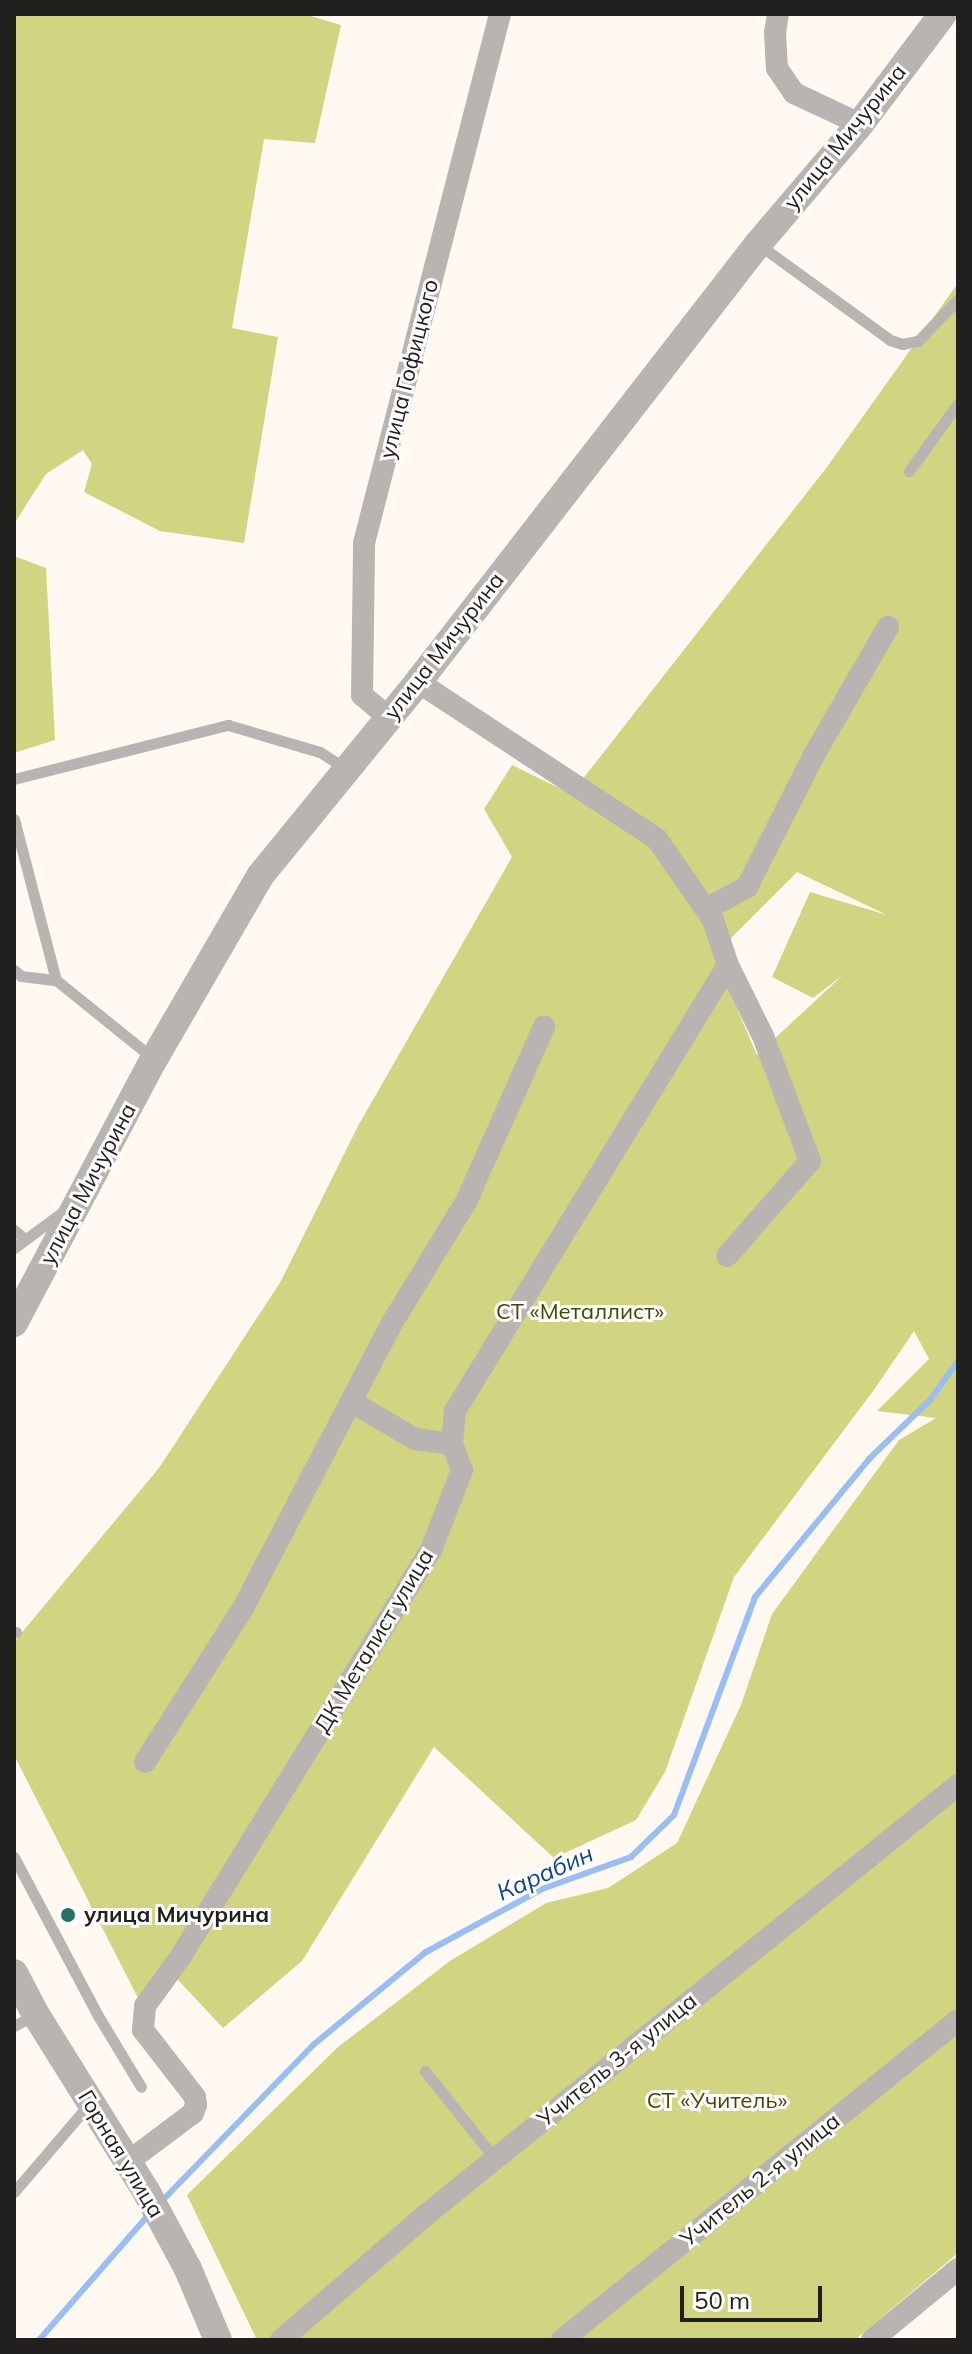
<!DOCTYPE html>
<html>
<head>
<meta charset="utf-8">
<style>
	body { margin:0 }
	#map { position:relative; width:972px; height:2354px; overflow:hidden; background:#fff9f2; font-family:Mulish,sans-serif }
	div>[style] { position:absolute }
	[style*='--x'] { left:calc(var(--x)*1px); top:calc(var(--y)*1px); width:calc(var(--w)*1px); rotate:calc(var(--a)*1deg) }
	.green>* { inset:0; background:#d1d480 }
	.stream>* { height:6px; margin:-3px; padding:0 3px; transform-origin:3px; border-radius:3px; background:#99bdf4 }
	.service>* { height:11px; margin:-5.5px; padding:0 5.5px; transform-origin:5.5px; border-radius:5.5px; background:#b7b4b2 }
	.minor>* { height:22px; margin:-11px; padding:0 11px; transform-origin:11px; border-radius:11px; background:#b7b4b2 }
	.tertiary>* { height:28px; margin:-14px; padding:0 14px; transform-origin:14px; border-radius:14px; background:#b7b4b2 }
	.dots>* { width:22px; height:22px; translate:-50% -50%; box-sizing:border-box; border:4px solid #fff; border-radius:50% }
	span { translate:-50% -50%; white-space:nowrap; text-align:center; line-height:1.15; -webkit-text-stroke:6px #fff; paint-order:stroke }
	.street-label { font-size:22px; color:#22201e }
	.park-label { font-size:22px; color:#444500 }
	.poi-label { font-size:22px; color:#22201e; font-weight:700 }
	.left { translate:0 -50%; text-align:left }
	.water-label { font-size:24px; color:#0f4391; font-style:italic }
	.frame { position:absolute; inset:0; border:16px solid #22201e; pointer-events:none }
	.scale { position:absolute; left:680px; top:2286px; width:142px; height:36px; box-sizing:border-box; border:4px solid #22201e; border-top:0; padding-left:10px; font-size:24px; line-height:28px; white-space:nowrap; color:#22201e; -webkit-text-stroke:6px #fff; paint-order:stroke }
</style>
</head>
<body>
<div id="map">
	<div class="green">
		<div style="clip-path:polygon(14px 14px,304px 14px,341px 25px,315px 143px,264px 139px,232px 328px,278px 337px,244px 543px,160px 531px,84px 492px,92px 464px,83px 450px,46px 474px,14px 524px)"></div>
		<div style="clip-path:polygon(evenodd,958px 283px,958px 2253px,855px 2340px,257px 2340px,187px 2195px,338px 2047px,450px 1961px,546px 1903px,608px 1888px,677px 1843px,741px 1705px,772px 1614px,899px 1440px,936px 1418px,877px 1411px,929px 1359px,914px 1331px,876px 1387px,734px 1577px,665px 1772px,636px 1820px,554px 1858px,434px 1747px,302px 1961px,223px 2028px,164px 1965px,139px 2000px,14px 1755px,14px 1642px,159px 1468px,281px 1281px,358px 1126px,512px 857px,484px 809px,512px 765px,571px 794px,827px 467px,958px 283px,797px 872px,887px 915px,810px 892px,772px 977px,813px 998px,843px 975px,757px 1055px,714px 955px,797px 872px)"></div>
		<div style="clip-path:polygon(14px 556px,46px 568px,55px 740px,14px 753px)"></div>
	</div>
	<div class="stream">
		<div style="--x:161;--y:2202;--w:219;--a:-45.9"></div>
		<div style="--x:313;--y:2045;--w:146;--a:-39.5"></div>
		<div style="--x:426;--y:1952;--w:132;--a:-28.5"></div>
		<div style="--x:542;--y:1889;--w:95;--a:-19.8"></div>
		<div style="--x:631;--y:1857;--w:60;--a:-44.3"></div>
		<div style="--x:674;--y:1815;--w:233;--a:-69.6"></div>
		<div style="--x:755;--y:1597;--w:179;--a:-50.4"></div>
		<div style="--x:869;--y:1459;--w:85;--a:-44"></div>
		<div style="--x:930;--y:1400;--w:48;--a:-54.3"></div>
		<div style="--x:39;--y:2340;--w:169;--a:-48.8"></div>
	</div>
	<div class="service">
		<div style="--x:758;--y:244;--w:163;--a:36"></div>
		<div style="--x:890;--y:340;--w:13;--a:18"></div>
		<div style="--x:902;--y:344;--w:16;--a:-11"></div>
		<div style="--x:918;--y:341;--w:58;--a:-46.4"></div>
		<div style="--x:909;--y:471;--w:84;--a:-54.2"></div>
		<div style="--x:14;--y:779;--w:221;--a:-14.2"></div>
		<div style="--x:228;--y:725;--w:96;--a:16.4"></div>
		<div style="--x:320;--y:752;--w:31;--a:33"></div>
		<div style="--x:14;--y:819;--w:166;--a:75.4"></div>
		<div style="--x:56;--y:980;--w:126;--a:38.9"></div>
		<div style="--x:14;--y:970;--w:9;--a:41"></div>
		<div style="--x:21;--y:976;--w:35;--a:7"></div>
		<div style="--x:14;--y:1230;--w:13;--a:39"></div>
		<div style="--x:14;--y:1248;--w:62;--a:-36.5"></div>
		<div style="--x:14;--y:1632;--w:2;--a:0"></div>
		<div style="--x:14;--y:1857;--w:178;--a:62.1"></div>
		<div style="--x:97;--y:2014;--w:85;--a:58.9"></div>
		<div style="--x:14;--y:2026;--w:24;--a:-28"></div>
		<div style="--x:425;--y:2071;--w:112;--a:51.5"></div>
		<div style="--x:14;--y:2192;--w:117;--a:-49.5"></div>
	</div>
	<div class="minor">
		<div style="--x:778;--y:14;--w:18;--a:99"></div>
		<div style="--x:775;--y:32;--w:36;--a:87"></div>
		<div style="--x:777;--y:68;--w:30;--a:56"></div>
		<div style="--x:794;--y:93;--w:73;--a:25.2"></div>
		<div style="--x:418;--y:682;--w:286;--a:33.3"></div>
		<div style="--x:657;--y:839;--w:98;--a:55.3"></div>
		<div style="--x:713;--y:920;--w:47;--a:71.6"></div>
		<div style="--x:728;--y:965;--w:79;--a:63.8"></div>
		<div style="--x:763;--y:1036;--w:134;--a:69.4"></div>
		<div style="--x:810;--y:1161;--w:126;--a:131.1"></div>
		<div style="--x:388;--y:717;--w:34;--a:-140"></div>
		<div style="--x:362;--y:695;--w:152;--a:-89.2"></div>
		<div style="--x:364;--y:543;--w:546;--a:-75.58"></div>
		<div style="--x:706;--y:909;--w:47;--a:-28.2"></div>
		<div style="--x:747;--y:887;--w:148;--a:-63.1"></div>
		<div style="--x:814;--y:755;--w:148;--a:-60"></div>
		<div style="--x:352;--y:1402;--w:73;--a:30.4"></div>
		<div style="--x:415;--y:1439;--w:37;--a:8"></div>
		<div style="--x:145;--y:1762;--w:183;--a:-57.5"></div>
		<div style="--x:243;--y:1608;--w:322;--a:-62.4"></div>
		<div style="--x:392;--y:1323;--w:142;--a:-58.6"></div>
		<div style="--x:466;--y:1202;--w:192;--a:-66"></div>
		<div style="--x:129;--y:2161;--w:80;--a:-36.9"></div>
		<div style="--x:193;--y:2113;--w:9;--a:-69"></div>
		<div style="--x:196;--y:2105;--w:8;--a:-97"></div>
		<div style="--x:195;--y:2097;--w:85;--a:-127.8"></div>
		<div style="--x:143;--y:2030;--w:24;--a:-85"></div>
		<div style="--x:145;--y:2006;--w:62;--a:-54.2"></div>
		<div style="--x:181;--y:1956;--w:477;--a:-58.4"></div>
		<div style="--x:431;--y:1550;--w:86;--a:-68.8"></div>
		<div style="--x:462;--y:1470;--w:28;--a:-111"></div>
		<div style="--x:452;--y:1444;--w:33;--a:-85"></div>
		<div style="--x:455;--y:1411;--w:523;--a:-58.53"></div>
		<div style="--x:281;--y:2340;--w:193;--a:-40.8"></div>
		<div style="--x:427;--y:2214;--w:683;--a:-38.94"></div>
		<div style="--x:562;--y:2340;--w:509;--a:-38.94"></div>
		<div style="--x:872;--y:2340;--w:112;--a:-39.5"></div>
	</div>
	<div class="tertiary">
		<div style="--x:14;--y:1323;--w:299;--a:-62.1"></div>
		<div style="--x:154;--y:1059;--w:211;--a:-59.9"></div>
		<div style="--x:260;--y:876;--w:250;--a:-50.8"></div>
		<div style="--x:418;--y:682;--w:554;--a:-52.18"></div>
		<div style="--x:758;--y:244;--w:157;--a:-49.6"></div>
		<div style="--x:860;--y:124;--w:138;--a:-53"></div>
		<div style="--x:14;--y:1973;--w:47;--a:62.4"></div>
		<div style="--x:36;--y:2015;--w:208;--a:58"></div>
		<div style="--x:146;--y:2191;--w:89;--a:61.7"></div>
		<div style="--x:188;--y:2269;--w:77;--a:67.1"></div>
	</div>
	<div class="dots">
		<div style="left:68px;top:1915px;background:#286f65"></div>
	</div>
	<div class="street-label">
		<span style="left:845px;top:137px;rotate:-51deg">улица Мичурина</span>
		<span style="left:409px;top:369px;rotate:-76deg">улица Гофицкого</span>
		<span style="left:444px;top:646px;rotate:-52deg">улица Мичурина</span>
		<span style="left:88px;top:1184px;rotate:-62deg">улица Мичурина</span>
		<span style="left:374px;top:1641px;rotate:-59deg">ДК Металист улица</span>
		<span style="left:617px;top:2060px;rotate:-39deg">Учитель 3-я улица</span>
		<span style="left:121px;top:2154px;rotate:59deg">Горная улица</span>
		<span style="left:760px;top:2180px;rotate:-39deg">Учитель 2-я улица</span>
	</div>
	<div class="park-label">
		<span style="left:580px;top:1312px">СТ «Металлист»</span>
		<span style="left:717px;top:2101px">СТ «Учитель»</span>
	</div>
	<div class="poi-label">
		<span class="left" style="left:84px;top:1915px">улица Мичурина</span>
	</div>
	<div class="water-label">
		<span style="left:545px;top:1873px;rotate:-24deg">Карабин</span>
	</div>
	<div class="frame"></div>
	<div class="scale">50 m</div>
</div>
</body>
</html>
